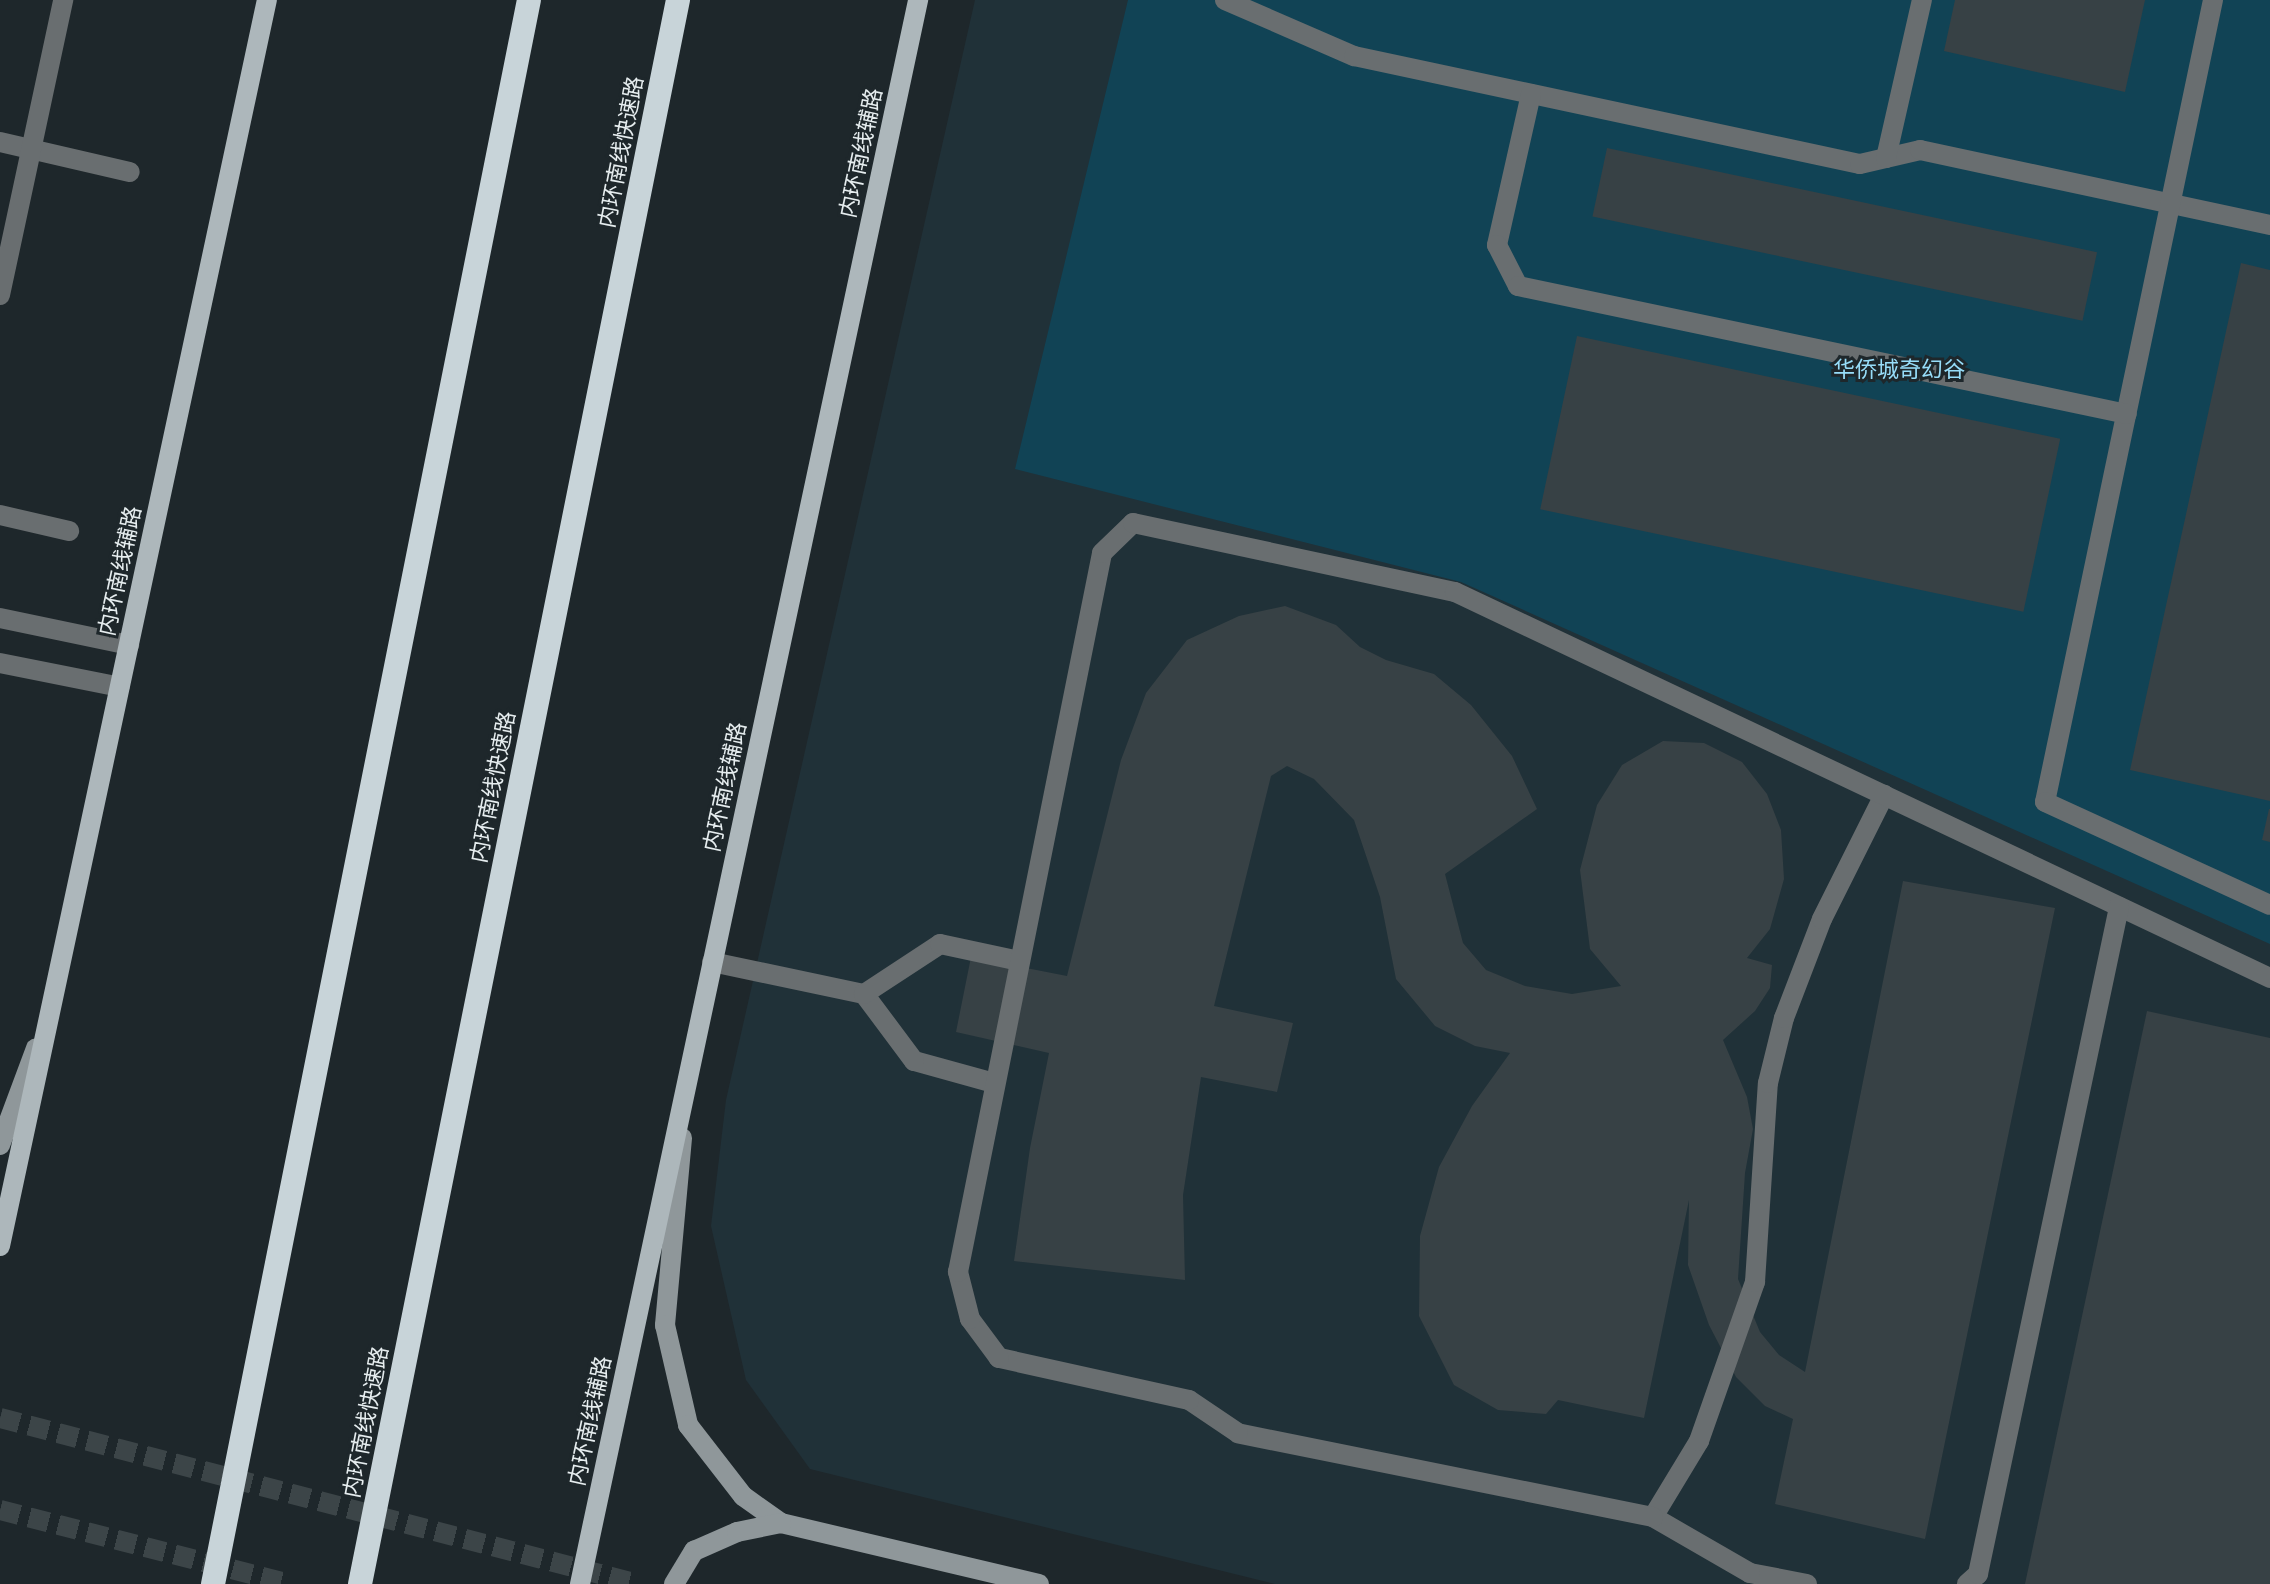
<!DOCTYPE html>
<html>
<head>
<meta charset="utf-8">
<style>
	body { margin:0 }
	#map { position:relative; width:2270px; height:1584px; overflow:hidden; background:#1e272b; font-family:"Public Sans","Noto Sans SC",sans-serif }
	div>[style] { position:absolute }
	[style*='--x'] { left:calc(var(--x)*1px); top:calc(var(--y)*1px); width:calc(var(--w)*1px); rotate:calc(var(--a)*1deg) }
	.built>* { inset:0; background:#203138 }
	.green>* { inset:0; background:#114355 }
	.building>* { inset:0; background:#374145; transform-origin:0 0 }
	.secondary-tunnel>* { height:20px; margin-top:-10px; transform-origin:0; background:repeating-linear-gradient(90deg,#3c4548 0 20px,transparent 0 30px) }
	.lane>* { height:20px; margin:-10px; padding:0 10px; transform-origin:10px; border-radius:10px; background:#696e70 }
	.secondary>* { height:20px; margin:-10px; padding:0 10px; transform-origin:10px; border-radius:10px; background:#8f979a }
	.primary>* { height:20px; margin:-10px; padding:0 10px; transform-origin:10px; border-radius:10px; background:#adb7bb }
	.highway>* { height:24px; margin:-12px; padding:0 12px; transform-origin:12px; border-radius:12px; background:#c8d4d9 }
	span { translate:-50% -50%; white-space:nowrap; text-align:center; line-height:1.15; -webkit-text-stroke:6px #1e272b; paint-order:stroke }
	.street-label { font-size:22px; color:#e6edef }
	.park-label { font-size:22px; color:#97ddf9 }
</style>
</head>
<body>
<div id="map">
	<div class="built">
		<div style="clip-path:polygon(975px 0,2270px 0,2270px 1584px,1275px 1584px,810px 1469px,746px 1380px,711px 1226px,726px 1100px)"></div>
	</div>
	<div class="green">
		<div style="clip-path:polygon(1128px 0,2270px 0,2270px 944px,1461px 582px,1015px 469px)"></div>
	</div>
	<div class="building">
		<div style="clip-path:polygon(1955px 0,2145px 0,2125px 92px,1944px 51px)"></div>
		<div style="left:1607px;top:148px;width:501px;height:70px;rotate:12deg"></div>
		<div style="clip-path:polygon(2241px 263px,2270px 270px,2270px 801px,2130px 770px)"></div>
		<div style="left:1577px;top:336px;width:494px;height:177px;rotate:12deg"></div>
		<div style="clip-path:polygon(1285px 606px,1336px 625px,1360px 647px,1386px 660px,1434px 674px,1471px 705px,1512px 756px,1537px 809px,1445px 874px,1463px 943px,1486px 970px,1525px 986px,1572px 994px,1621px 986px,1590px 949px,1580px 870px,1597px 805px,1622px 765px,1663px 741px,1704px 743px,1742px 762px,1767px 794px,1781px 830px,1784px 879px,1770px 929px,1747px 958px,1772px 965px,1770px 988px,1755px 1011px,1723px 1040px,1747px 1097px,1753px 1129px,1745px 1173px,1738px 1279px,1760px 1332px,1779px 1355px,1805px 1372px,1903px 881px,2055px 908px,1925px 1539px,1775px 1504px,1793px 1419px,1765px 1406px,1736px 1377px,1709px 1325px,1688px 1265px,1689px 1200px,1644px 1418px,1558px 1400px,1546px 1414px,1498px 1410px,1454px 1385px,1419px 1316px,1420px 1236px,1439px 1167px,1472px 1106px,1510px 1053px,1475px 1046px,1435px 1026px,1396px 979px,1380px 897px,1354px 820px,1314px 779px,1287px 766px,1271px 776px,1214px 1006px,1293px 1023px,1277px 1092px,1201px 1077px,1183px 1195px,1185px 1280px,1014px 1261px,1030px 1148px,1049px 1053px,956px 1032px,971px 957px,1067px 976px,1121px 760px,1146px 693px,1187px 640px,1239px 616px)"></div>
		<div style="clip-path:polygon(2269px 809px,2270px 809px,2270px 842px,2262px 840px)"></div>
		<div style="clip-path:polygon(2147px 1011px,2270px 1038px,2270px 1584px,2025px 1584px)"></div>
	</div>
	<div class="secondary-tunnel">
		<div style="--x:0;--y:1418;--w:659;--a:14.58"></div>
		<div style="--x:0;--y:1510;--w:299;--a:14.3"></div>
	</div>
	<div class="lane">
		<div style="--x:1225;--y:0;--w:141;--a:23.5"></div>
		<div style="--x:1354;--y:56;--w:517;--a:12.05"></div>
		<div style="--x:1860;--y:164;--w:62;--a:-13.1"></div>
		<div style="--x:1920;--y:150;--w:358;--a:12.1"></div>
		<div style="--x:2213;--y:0;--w:819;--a:101.83"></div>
		<div style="--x:2045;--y:802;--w:247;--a:24.6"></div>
		<div style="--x:1531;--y:94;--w:155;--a:102.7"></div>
		<div style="--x:1497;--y:245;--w:46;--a:62.9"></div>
		<div style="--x:1518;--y:286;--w:622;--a:11.87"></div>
		<div style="--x:0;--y:142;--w:133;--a:13"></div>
		<div style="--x:1886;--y:158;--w:162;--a:-77.2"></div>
		<div style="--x:0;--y:295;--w:302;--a:-77.9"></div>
		<div style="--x:0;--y:515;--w:71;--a:13.1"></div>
		<div style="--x:0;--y:618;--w:132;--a:11.8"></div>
		<div style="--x:0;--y:663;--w:122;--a:11.3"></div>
		<div style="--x:712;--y:962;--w:155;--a:11.9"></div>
		<div style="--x:994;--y:1083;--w:83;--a:-164.6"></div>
		<div style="--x:914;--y:1061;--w:84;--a:-126.7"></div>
		<div style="--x:864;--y:994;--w:91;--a:-33.3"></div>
		<div style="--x:940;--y:944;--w:81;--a:12.1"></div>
		<div style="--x:1653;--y:1517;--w:89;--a:-58.8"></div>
		<div style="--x:1699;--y:1441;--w:169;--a:-70.6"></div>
		<div style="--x:1755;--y:1282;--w:199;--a:-86.3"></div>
		<div style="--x:1768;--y:1083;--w:67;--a:-76.2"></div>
		<div style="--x:1784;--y:1018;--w:106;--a:-69"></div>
		<div style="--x:1822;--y:919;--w:139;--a:-63.4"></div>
		<div style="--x:1807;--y:1584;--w:58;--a:-169.1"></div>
		<div style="--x:1750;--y:1573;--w:112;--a:-150"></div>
		<div style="--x:1653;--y:1517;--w:423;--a:-168.6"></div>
		<div style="--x:1238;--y:1433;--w:59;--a:-146"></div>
		<div style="--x:1189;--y:1400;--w:195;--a:-167.5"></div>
		<div style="--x:999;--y:1358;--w:49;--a:-126.6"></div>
		<div style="--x:970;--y:1319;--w:49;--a:-104.3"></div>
		<div style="--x:958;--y:1272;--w:733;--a:-78.67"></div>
		<div style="--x:1102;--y:553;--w:43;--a:-44.1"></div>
		<div style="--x:1133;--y:523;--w:329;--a:12.1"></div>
		<div style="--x:1455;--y:592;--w:902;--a:25.34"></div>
		<div style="--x:1967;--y:1584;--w:15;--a:-42"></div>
		<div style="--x:1978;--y:1574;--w:682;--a:-78.06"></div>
	</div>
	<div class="secondary">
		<div style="--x:682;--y:1138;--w:188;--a:95.2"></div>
		<div style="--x:665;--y:1325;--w:103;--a:77"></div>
		<div style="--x:688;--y:1425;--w:90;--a:52.2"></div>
		<div style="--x:743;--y:1496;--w:47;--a:35.4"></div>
		<div style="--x:781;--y:1523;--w:265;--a:13.3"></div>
		<div style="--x:0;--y:1145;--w:103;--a:-69.6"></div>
		<div style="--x:674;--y:1584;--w:39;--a:-59"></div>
		<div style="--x:694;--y:1551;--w:47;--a:-23.8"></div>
		<div style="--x:737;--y:1532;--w:45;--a:-11.6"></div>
	</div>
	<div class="primary">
		<div style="--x:0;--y:1246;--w:1274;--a:-77.91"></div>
		<div style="--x:580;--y:1584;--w:1620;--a:-77.95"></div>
	</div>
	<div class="highway">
		<div style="--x:213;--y:1584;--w:1615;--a:-78.72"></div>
		<div style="--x:360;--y:1584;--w:1616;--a:-78.65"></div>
	</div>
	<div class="street-label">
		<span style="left:621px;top:152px;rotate:-79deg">内环南线快速路</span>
		<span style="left:861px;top:153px;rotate:-78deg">内环南线辅路</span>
		<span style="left:120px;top:571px;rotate:-78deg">内环南线辅路</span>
		<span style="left:493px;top:787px;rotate:-79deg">内环南线快速路</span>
		<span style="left:725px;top:787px;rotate:-78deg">内环南线辅路</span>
		<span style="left:590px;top:1421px;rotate:-78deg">内环南线辅路</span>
		<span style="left:366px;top:1422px;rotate:-79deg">内环南线快速路</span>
	</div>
	<div class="park-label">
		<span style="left:1899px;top:370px">华侨城奇幻谷</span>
	</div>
</div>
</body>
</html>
